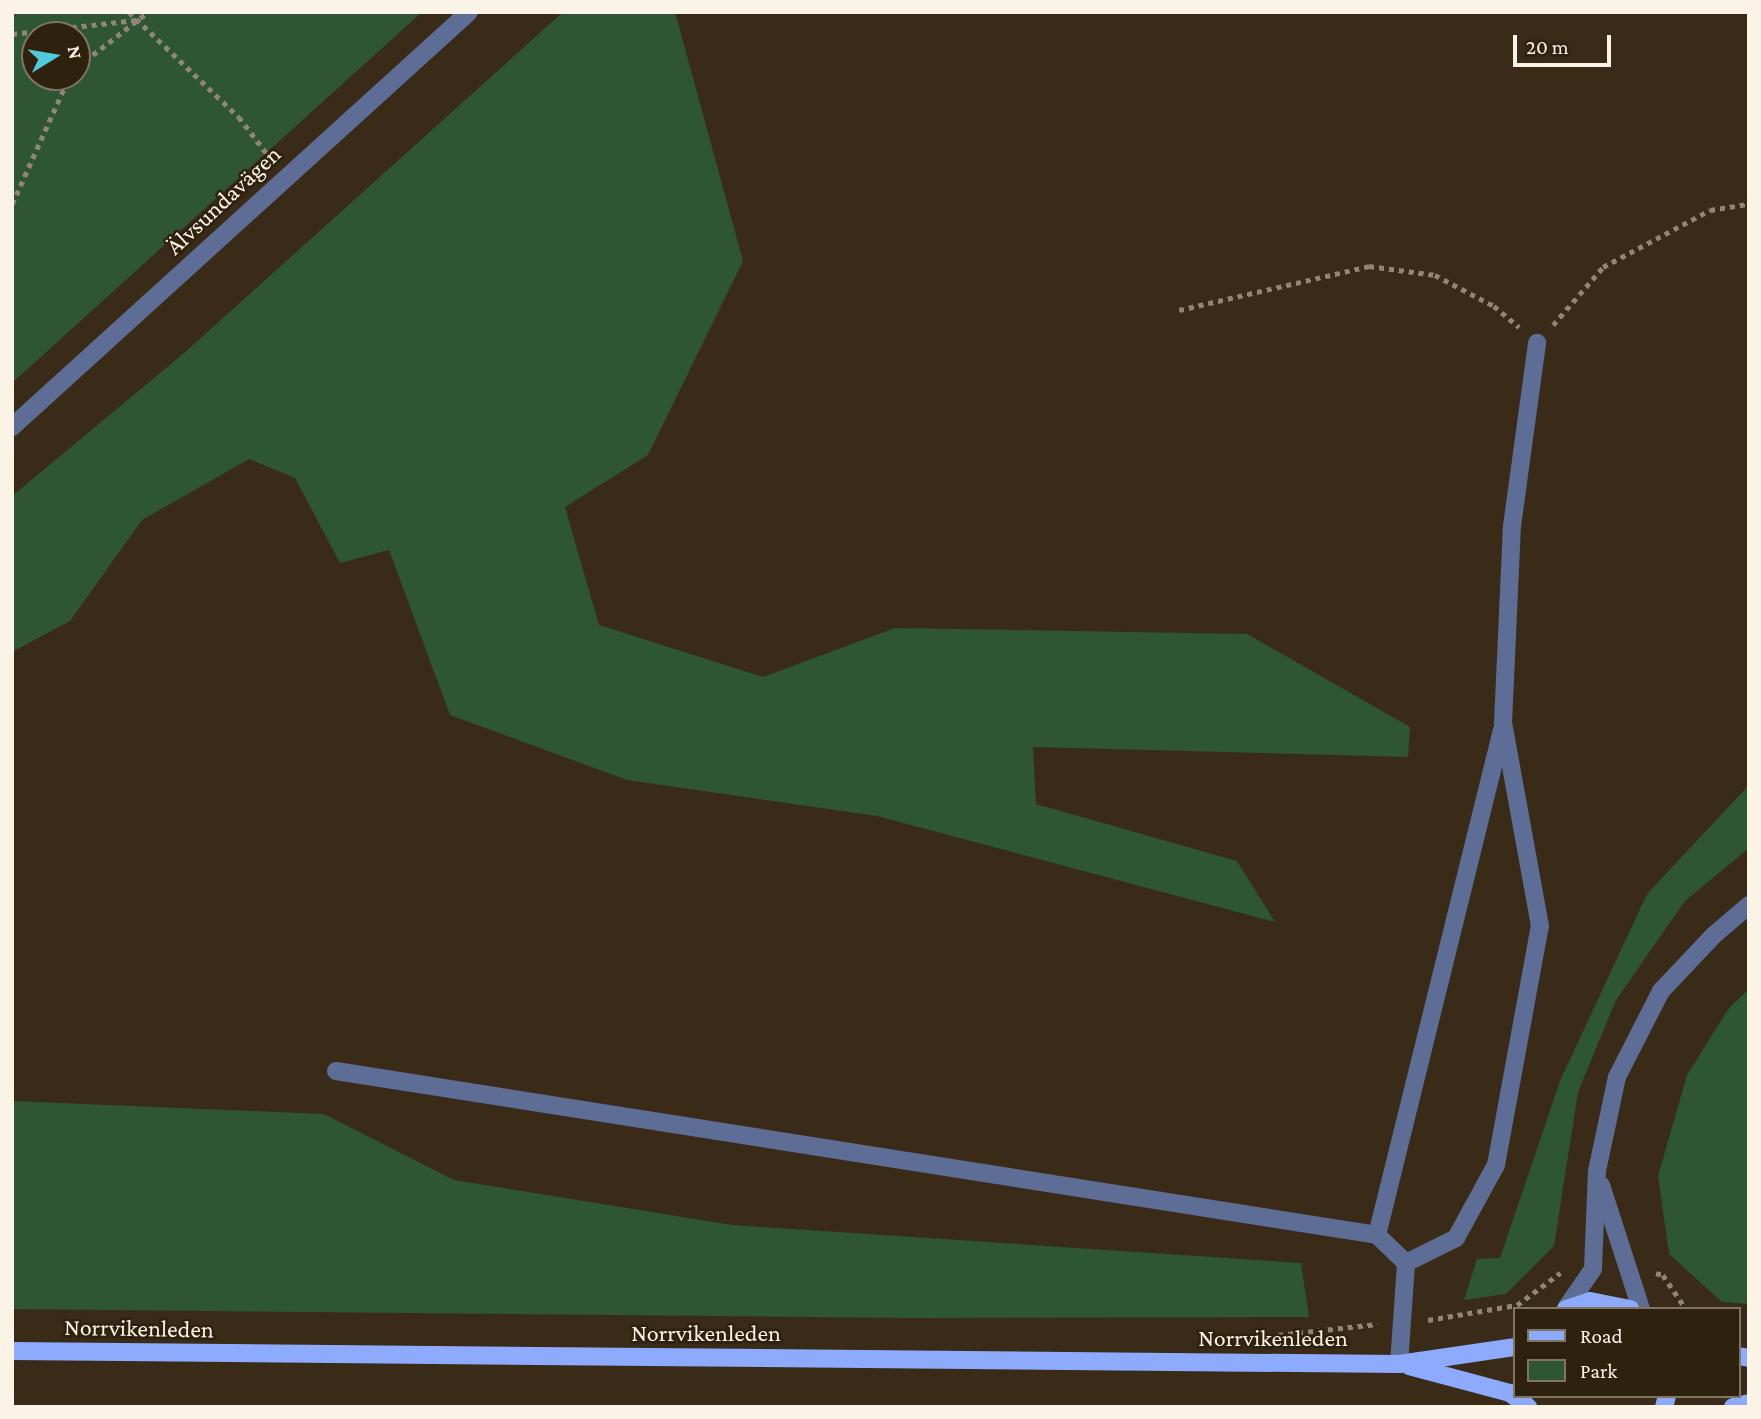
<!DOCTYPE html>
<html>
<head>
<meta charset="utf-8">
<style>
	body { margin:0 }
	#map { position:relative; width:1761px; height:1419px; overflow:hidden; background:#392b18; font-family:"Crimson Pro",serif }
	div>[style] { position:absolute }
	[style*='--x'] { left:calc(var(--x)*1px); top:calc(var(--y)*1px); width:calc(var(--w)*1px); rotate:calc(var(--a)*1deg) }
	.green>* { inset:0; background:#2e5633 }
	.path>* { height:4.5px; margin-top:-2.25px; transform-origin:0; background:repeating-linear-gradient(90deg,#918676 0 5px,transparent 0 10px) }
	.minor>* { height:18px; margin:-9px; padding:0 9px; transform-origin:9px; border-radius:9px; background:#5e6d95 }
	.major>* { height:18px; margin:-9px; padding:0 9px; transform-origin:9px; border-radius:9px; background:#8daafd }
	span { translate:-50% -50%; white-space:nowrap; text-align:center; line-height:1.15; -webkit-text-stroke:5px #2e210e; paint-order:stroke }
	.street-label { font-size:24px; color:#fcf3e7 }
	.frame { position:absolute; inset:0; border:14px solid #fcf3e7; pointer-events:none }
	.legend { position:absolute; left:1513px; top:1307px; width:228px; height:91px; box-sizing:border-box; background:#2e210e; border:2px solid #807565; margin:0; padding:9px 12px; list-style:none; font-size:21px; color:#fcf3e7 }
	.legend li { display:flex; align-items:center; gap:14px; height:35px }
	.legend b { width:35px; border:2px solid #807565 }
	.north { position:absolute; left:21px; top:21px; width:70px; height:70px; box-sizing:border-box; background:#2e210e; border:2px solid #807565; border-radius:50%; rotate:79deg; font-size:19px; font-weight:700; line-height:28px; text-align:center; color:#fcf3e7 }
	.north::after { content:''; display:block; margin:auto; width:24px; height:32px; background:#53cadc; clip-path:polygon(50% 0,100% 100%,50% 72%,0 100%) }
	.scale { position:absolute; left:1513px; top:35px; width:98px; height:32px; box-sizing:border-box; border:4px solid #fcf3e7; border-top:0; padding-left:9px; font-size:21px; line-height:24px; white-space:nowrap; color:#fcf3e7; -webkit-text-stroke:5px #2e210e; paint-order:stroke }
</style>
</head>
<body>
<div id="map">
	<div class="green">
		<div style="clip-path:polygon(evenodd,12px 12px,422px 12px,12px 383px,12px 12px,77px 35px,77px 77px,35px 77px,35px 35px,77px 35px)"></div>
		<div style="clip-path:polygon(563px 12px,675px 12px,743px 261px,648px 455px,565px 507px,599px 625px,763px 677px,895px 628px,1247px 634px,1410px 727px,1408px 757px,1033px 747px,1036px 804px,1237px 861px,1275px 922px,877px 816px,627px 780px,450px 715px,389px 550px,340px 563px,295px 478px,249px 459px,142px 520px,70px 621px,12px 652px,12px 496px,183px 354px)"></div>
		<div style="clip-path:polygon(1749px 785px,1749px 848px,1685px 901px,1616px 1000px,1578px 1092px,1554px 1246px,1506px 1294px,1464px 1300px,1477px 1259px,1500px 1258px,1560px 1081px,1647px 894px)"></div>
		<div style="clip-path:polygon(1749px 989px,1749px 1304px,1722px 1302px,1669px 1254px,1658px 1176px,1687px 1075px,1729px 1008px)"></div>
		<div style="clip-path:polygon(12px 1101px,324px 1114px,454px 1180px,732px 1225px,1301px 1263px,1309px 1317px,912px 1318px,12px 1309px)"></div>
	</div>
	<div class="path">
		<div style="--x:129;--y:12;--w:152;--a:43.7"></div>
		<div style="--x:239;--y:117;--w:53;--a:52.7"></div>
		<div style="--x:12;--y:34;--w:125;--a:-6.4"></div>
		<div style="--x:77;--y:67;--w:90;--a:-37.8"></div>
		<div style="--x:12;--y:204;--w:139;--a:-65.8"></div>
		<div style="--x:1179;--y:310;--w:195;--a:-13"></div>
		<div style="--x:1369;--y:266;--w:67;--a:7.8"></div>
		<div style="--x:1435;--y:275;--w:67;--a:27.7"></div>
		<div style="--x:1494;--y:306;--w:33;--a:40"></div>
		<div style="--x:1553;--y:325;--w:77;--a:-49.2"></div>
		<div style="--x:1603;--y:267;--w:121;--a:-28"></div>
		<div style="--x:1710;--y:210;--w:39;--a:-9"></div>
		<div style="--x:1656;--y:1273;--w:7;--a:16"></div>
		<div style="--x:1663;--y:1275;--w:41;--a:55.9"></div>
		<div style="--x:1428;--y:1320;--w:90;--a:-9.6"></div>
		<div style="--x:1517;--y:1305;--w:54;--a:-36.7"></div>
		<div style="--x:1278;--y:1335;--w:100;--a:-6.3"></div>
	</div>
	<div class="minor">
		<div style="--x:12;--y:427;--w:617;--a:-42.24"></div>
		<div style="--x:336;--y:1071;--w:1054;--a:8.95"></div>
		<div style="--x:1601;--y:1185;--w:130;--a:72.1"></div>
		<div style="--x:1406;--y:1263;--w:56;--a:-26.6"></div>
		<div style="--x:1456;--y:1238;--w:83;--a:-61.3"></div>
		<div style="--x:1496;--y:1165;--w:243;--a:-79.6"></div>
		<div style="--x:1540;--y:926;--w:206;--a:-100.3"></div>
		<div style="--x:1503;--y:723;--w:197;--a:-87.4"></div>
		<div style="--x:1512;--y:526;--w:185;--a:-82.2"></div>
		<div style="--x:1406;--y:1263;--w:40;--a:-136"></div>
		<div style="--x:1377;--y:1235;--w:520;--a:-76.1"></div>
		<div style="--x:1566;--y:1308;--w:47;--a:-55.3"></div>
		<div style="--x:1593;--y:1269;--w:98;--a:-87.7"></div>
		<div style="--x:1597;--y:1171;--w:96;--a:-78"></div>
		<div style="--x:1617;--y:1077;--w:97;--a:-62.9"></div>
		<div style="--x:1661;--y:991;--w:77;--a:-46.6"></div>
		<div style="--x:1714;--y:935;--w:46;--a:-40.6"></div>
		<div style="--x:1399;--y:1364;--w:101;--a:-86"></div>
	</div>
	<div class="major">
		<div style="--x:1566;--y:1309;--w:25;--a:-18"></div>
		<div style="--x:1590;--y:1301;--w:41;--a:11.3"></div>
		<div style="--x:12;--y:1351;--w:1387;--a:0.54"></div>
		<div style="--x:1399;--y:1364;--w:116;--a:-8.4"></div>
		<div style="--x:1738;--y:1356;--w:11;--a:10"></div>
		<div style="--x:1409;--y:1366;--w:105;--a:15"></div>
		<div style="--x:1510;--y:1393;--w:23;--a:38"></div>
		<div style="--x:1664;--y:1407;--w:11;--a:-75"></div>
		<div style="--x:1733;--y:1407;--w:16;--a:-14"></div>
	</div>
	<div class="street-label">
		<span style="left:223px;top:200px;rotate:-43deg">Älvsundavägen</span>
		<span style="left:139px;top:1328px;rotate:1deg">Norrvikenleden</span>
		<span style="left:706px;top:1333px">Norrvikenleden</span>
		<span style="left:1273px;top:1338px">Norrvikenleden</span>
	</div>
	<div class="frame"></div>
	<ul class="legend">
	<li><b style="height:9px;background:#8daafd"></b>Road</li>
	<li><b style="height:19px;background:#2e5633"></b>Park</li>
	</ul>
	<div class="north">N</div>
	<div class="scale">20 m</div>
</div>
</body>
</html>
